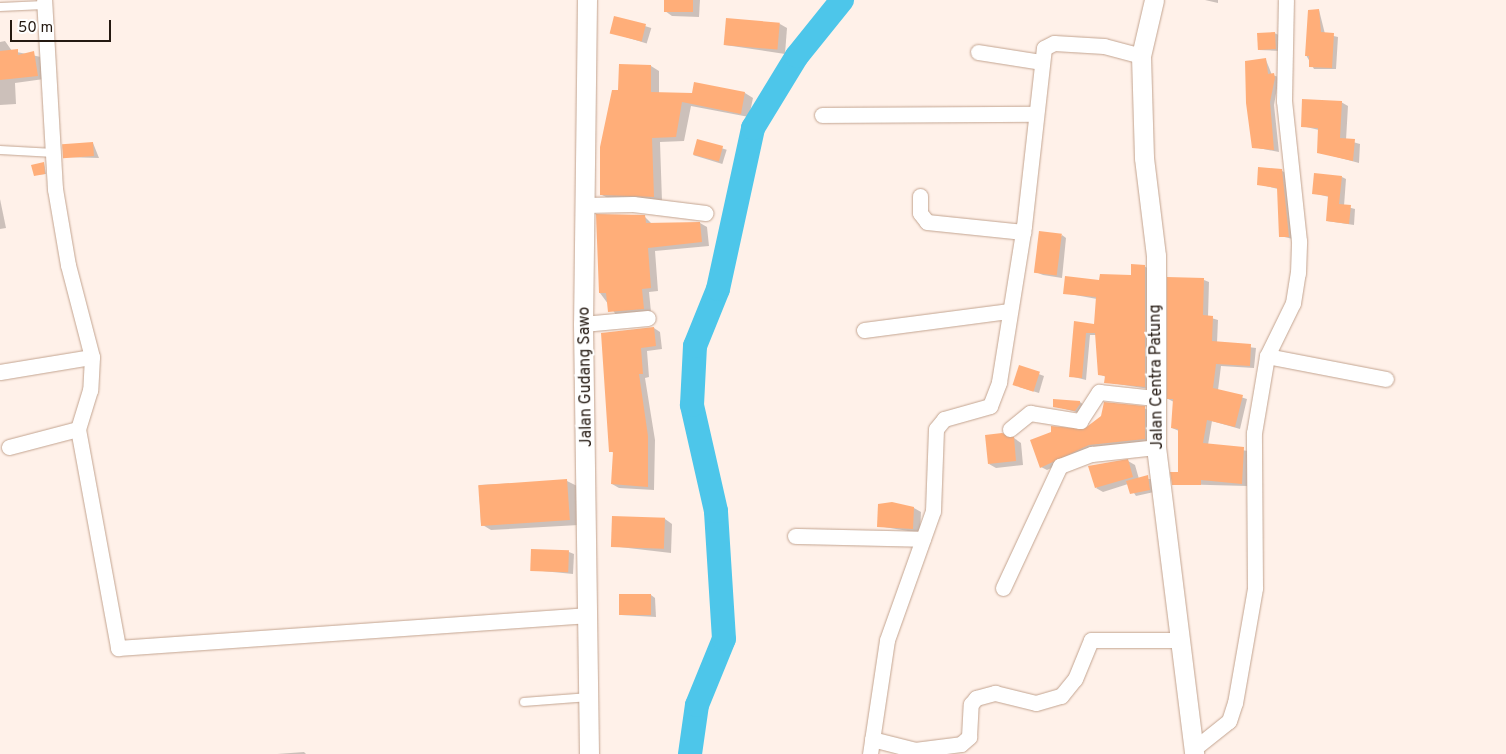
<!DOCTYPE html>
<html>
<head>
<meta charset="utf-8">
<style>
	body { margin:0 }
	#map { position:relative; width:1506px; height:754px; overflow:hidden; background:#fff1e9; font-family:Overpass,sans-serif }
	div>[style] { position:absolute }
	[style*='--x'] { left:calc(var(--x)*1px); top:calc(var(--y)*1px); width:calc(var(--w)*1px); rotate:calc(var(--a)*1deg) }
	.shadow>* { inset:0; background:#0003; transform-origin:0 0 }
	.river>* { height:24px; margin:-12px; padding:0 12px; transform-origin:12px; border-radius:12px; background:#4dc6ea }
	.building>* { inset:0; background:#ffae79; transform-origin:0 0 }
	.roads { filter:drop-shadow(0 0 1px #c3a490) drop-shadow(0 0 1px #c3a490) }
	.service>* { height:8px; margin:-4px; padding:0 4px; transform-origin:4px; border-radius:4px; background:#fff }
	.minor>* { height:15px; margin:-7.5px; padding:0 7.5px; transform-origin:7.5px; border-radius:7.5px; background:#fff }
	.tertiary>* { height:19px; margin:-9.5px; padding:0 9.5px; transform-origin:9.5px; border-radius:9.5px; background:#fff }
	span { translate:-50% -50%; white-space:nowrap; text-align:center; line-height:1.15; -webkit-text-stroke:4.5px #fff; paint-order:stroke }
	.street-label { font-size:16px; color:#241911 }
	.scale { position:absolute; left:10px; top:20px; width:101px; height:22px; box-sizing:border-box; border:2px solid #241911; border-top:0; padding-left:6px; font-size:15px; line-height:18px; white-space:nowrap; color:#241911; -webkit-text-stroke:4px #fff; paint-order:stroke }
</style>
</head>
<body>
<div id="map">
	<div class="shadow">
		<div style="clip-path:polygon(665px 0,700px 0,699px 17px,672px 16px,665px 11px)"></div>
		<div style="clip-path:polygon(1205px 0,1218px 0,1218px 3px)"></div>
		<div style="clip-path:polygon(1319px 10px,1325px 34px,1338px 37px,1336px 69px,1314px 69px,1306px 55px)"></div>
		<div style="left:615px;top:17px;width:38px;height:16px;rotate:17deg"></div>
		<div style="clip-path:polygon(780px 24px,787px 28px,785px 54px,725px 45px)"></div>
		<div style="clip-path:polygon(1274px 33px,1279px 35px,1280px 51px,1259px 50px)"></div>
		<div style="clip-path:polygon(5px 41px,12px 51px,41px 57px,44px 79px,15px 83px,16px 104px,0 105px,0 42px)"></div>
		<div style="clip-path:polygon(1266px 60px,1272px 75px,1279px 77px,1274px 105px,1279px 152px,1253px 147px)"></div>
		<div style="clip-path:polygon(651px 66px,659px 71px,659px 93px,745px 93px,753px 98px,749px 117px,691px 106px,684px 141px,660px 142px,662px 201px,610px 199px,602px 195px,620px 92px)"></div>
		<div style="clip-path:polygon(1341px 102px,1348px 106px,1346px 140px,1360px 144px,1359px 163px,1318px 152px,1319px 130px,1302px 126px)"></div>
		<div style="left:698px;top:141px;width:30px;height:15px;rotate:17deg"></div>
		<div style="clip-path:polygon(93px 143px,99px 158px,64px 157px)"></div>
		<div style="clip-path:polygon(44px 163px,46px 174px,35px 175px)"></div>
		<div style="clip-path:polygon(1282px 171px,1286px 173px,1293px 239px,1280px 236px,1278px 189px,1258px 184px)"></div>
		<div style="clip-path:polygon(1342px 177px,1346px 179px,1344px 206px,1355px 209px,1354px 225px,1327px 221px,1329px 197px,1313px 193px)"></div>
		<div style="clip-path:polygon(0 199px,6px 228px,0 229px)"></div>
		<div style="clip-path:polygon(644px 216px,652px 224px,700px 223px,707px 227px,709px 246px,655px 251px,658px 291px,649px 292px,651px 312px,617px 316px,600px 293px)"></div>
		<div style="clip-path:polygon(1062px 235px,1066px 238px,1062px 278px,1043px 275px,1038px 273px)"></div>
		<div style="clip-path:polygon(1144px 266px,1149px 269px,1149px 389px,1105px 382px,1106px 377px,1099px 374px,1096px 335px,1090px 335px,1086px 380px,1070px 376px,1075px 323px,1095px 325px,1097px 299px,1064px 293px,1132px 277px)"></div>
		<div style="clip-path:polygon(1204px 280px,1209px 282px,1208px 317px,1218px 320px,1217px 343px,1256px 348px,1254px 368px,1221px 366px,1218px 390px,1247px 399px,1240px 429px,1212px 421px,1208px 445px,1248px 451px,1247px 486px,1173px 484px,1179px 473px,1179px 431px,1172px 428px,1174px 402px,1168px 399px)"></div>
		<div style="clip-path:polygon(654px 328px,660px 332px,662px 349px,647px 351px,649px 377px,645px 378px,655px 440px,654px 490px,619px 488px,612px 484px,614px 453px,610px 451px,603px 334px)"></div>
		<div style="clip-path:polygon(1020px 367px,1044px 376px,1039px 393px,1019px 387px)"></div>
		<div style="clip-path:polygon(1080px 402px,1084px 405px,1080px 413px,1054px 406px)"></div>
		<div style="clip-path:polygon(1144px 408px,1150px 411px,1150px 441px,1095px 448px,1047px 470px,1041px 467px)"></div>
		<div style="clip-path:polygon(1014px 438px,1021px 443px,1023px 465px,996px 468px,989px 464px)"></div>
		<div style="clip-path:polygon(1128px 461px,1135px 465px,1139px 479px,1153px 479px,1154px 492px,1136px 496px,1128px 484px,1103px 492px,1096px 488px)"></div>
		<div style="clip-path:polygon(567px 481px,577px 486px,579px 525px,491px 530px,481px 524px,479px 485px)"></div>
		<div style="clip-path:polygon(914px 508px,921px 512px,920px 533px,878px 526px)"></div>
		<div style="clip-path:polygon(665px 519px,672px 524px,671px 553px,611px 546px)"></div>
		<div style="clip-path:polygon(569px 552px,574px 554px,573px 574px,532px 570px)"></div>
		<div style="clip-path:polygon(651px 595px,655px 598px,656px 617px,621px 615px)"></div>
		<div style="clip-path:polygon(304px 752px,306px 754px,277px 754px)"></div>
	</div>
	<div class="river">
		<div style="--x:690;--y:754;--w:49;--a:-81.9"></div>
		<div style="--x:697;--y:705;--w:71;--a:-67.8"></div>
		<div style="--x:724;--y:639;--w:128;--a:-93.6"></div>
		<div style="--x:716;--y:511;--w:109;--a:-102.8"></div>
		<div style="--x:692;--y:405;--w:59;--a:-87.1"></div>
		<div style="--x:695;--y:346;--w:61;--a:-68"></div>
		<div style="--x:718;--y:289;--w:165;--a:-77.7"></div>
		<div style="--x:753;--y:128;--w:84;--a:-58.6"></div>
		<div style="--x:797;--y:56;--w:72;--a:-51.2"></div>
	</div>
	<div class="building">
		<div style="left:664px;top:0;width:29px;height:12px"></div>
		<div style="clip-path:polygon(1319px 9px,1321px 32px,1334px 33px,1332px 68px,1309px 67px,1309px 56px,1305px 56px,1308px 10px)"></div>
		<div style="left:614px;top:16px;width:33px;height:18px;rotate:14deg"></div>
		<div style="left:726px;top:18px;width:54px;height:27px;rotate:5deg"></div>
		<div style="left:1275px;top:32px;width:17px;height:18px;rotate:87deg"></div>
		<div style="clip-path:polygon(18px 49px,18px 55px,34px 51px,38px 76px,0 80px,0 51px)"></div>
		<div style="clip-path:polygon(1266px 58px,1268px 74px,1274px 73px,1275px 78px,1270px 102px,1274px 150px,1252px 148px,1246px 103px,1245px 61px)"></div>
		<div style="clip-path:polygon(619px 64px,651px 65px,651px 92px,692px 93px,694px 82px,745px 92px,741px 114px,682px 102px,676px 137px,652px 138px,654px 197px,600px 195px,600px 147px,612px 90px,618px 90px)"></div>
		<div style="clip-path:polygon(1302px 99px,1342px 101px,1340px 138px,1355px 139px,1353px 161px,1317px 153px,1318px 128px,1301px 127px)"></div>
		<div style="left:697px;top:139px;width:27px;height:16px;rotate:15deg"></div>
		<div style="left:93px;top:142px;width:14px;height:31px;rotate:86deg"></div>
		<div style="clip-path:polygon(44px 162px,45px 174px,34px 176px,31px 165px)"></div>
		<div style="clip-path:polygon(1258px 167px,1282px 169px,1289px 237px,1279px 237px,1277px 188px,1257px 185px)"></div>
		<div style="clip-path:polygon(1314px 173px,1342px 176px,1339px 204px,1351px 205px,1349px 224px,1326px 221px,1328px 196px,1312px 194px)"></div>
		<div style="clip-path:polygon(596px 214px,645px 215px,646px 223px,700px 222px,702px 242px,648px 248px,651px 288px,642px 289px,644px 309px,608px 312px,606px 293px,599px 293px)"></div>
		<div style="left:1039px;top:231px;width:23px;height:42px;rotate:7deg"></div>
		<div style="clip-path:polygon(1131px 264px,1145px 265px,1145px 387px,1104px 383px,1105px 376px,1098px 375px,1095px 333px,1086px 333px,1082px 378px,1069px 377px,1074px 321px,1094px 324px,1096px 297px,1063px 294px,1065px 276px,1099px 280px,1100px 274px,1131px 275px)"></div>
		<div style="clip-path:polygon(1167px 277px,1204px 278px,1203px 315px,1213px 316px,1212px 341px,1251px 344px,1250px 366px,1216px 364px,1213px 388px,1243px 395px,1235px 427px,1207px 420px,1203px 443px,1244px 447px,1242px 484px,1201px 480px,1201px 485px,1172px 485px,1170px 472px,1178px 472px,1178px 429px,1171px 428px,1173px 399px,1167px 399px)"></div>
		<div style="clip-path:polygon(654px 327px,656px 346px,641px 348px,643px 374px,639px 374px,648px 436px,648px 487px,611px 484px,613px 452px,609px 452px,601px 333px)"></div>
		<div style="left:1019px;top:365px;width:22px;height:21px;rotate:18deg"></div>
		<div style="clip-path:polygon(1053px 399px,1080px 401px,1080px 404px,1075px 411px,1053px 407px)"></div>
		<div style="clip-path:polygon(1104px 402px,1145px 406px,1145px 439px,1089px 445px,1040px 468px,1030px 440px,1051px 432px,1051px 426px,1084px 429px,1101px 416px)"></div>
		<div style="clip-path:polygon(1002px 433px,1014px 437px,1016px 461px,988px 464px,985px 435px)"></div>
		<div style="clip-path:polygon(1128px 459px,1133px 477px,1095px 488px,1088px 466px)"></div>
		<div style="clip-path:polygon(1148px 475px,1150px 490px,1130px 494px,1126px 481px)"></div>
		<div style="left:567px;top:479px;width:41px;height:89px;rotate:86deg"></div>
		<div style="clip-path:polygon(892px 502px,914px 507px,913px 529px,877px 527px,878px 504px)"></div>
		<div style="left:612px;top:516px;width:53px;height:31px;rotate:2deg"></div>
		<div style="left:531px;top:549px;width:38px;height:22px;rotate:2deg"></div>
		<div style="left:619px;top:594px;width:32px;height:21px"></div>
	</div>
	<div class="roads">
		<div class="service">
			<div style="--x:0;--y:7;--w:44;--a:-2.6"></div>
			<div style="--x:0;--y:150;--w:54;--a:3.2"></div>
			<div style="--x:524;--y:702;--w:65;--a:-4.4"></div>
		</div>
		<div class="minor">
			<div style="--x:978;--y:52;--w:64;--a:9"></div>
			<div style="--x:822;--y:115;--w:213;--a:-0.3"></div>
			<div style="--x:920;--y:196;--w:17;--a:90"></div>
			<div style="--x:920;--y:213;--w:11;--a:52"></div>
			<div style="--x:927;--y:222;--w:97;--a:5.9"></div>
			<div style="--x:585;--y:205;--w:48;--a:-1.2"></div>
			<div style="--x:633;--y:204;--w:73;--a:7.1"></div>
			<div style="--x:583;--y:324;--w:65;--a:-5.3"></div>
			<div style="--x:864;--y:330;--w:145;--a:-7.5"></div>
			<div style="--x:1267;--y:356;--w:121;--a:10.9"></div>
			<div style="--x:92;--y:357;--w:33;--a:93"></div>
			<div style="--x:90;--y:390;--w:41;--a:107.1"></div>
			<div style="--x:78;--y:429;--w:223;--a:79.6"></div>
			<div style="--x:118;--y:648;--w:472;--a:-4"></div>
			<div style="--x:0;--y:372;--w:93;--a:-9.3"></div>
			<div style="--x:92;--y:357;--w:95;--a:-104.6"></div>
			<div style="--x:68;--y:265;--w:77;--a:-99.7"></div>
			<div style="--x:55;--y:189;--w:189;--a:-93.3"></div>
			<div style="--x:1010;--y:429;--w:26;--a:-39"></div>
			<div style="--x:1030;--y:413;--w:51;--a:9.1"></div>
			<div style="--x:1080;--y:421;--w:35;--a:-57"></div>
			<div style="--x:1099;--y:392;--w:56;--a:6.1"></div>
			<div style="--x:9;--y:447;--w:71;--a:-14.6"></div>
			<div style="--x:795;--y:536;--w:128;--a:1.3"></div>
			<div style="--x:1003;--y:588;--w:135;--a:-65"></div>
			<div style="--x:1060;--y:466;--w:34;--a:-21"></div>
			<div style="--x:1092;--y:454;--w:64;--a:-6.2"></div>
			<div style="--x:872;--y:739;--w:44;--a:14.3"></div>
			<div style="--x:915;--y:750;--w:46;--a:-7.4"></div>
			<div style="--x:961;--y:744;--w:11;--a:-41"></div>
			<div style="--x:969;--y:737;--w:33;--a:-87"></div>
			<div style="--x:971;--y:704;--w:8;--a:-50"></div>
			<div style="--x:976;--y:698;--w:20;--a:-15"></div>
			<div style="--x:995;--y:693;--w:42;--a:13.7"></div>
			<div style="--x:1036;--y:703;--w:26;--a:-16"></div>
			<div style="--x:1061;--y:696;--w:22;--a:-51"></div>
			<div style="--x:1075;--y:679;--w:42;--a:-67.7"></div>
			<div style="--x:1091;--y:640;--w:88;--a:0"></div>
			<div style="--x:1195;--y:748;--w:43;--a:-38.5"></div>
			<div style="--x:1229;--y:721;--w:19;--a:-72"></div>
			<div style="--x:1235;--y:703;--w:117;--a:-80.1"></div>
			<div style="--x:1255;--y:588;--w:155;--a:-90.4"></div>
			<div style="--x:1254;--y:433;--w:78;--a:-80.4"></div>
			<div style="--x:1267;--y:356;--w:59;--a:-63.9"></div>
			<div style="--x:1293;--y:303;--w:30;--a:-81"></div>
			<div style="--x:1298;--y:273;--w:32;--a:-88"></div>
			<div style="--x:1299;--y:241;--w:141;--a:-96.1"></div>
			<div style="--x:1284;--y:101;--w:101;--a:-88.9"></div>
			<div style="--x:870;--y:754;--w:115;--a:-81.5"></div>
			<div style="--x:887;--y:640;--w:137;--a:-70.4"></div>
			<div style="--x:933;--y:511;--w:82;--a:-87.9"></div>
			<div style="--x:936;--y:429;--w:13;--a:-51"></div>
			<div style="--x:944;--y:419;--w:48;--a:-15.8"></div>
			<div style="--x:990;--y:406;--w:26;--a:-69"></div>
			<div style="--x:999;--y:382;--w:158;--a:-80.9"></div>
			<div style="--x:1024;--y:226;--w:179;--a:-83.6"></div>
			<div style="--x:1044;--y:48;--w:11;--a:-27"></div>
			<div style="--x:1054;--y:43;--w:50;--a:3.4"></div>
			<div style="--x:1104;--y:46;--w:38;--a:15"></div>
		</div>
		<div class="tertiary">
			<div style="--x:587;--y:0;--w:324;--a:90.7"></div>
			<div style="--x:583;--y:324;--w:430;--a:89.2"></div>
			<div style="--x:1154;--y:0;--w:57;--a:103.1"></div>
			<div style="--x:1141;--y:56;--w:102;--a:88.3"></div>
			<div style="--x:1144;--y:158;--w:99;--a:83"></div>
			<div style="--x:1156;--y:256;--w:191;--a:90"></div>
			<div style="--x:1156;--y:447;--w:309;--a:82.9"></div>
		</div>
	</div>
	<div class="street-label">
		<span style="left:586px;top:377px;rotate:-91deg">Jalan Gudang Sawo</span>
		<span style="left:1157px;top:377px;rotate:-91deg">Jalan Centra Patung</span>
	</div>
	<div class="scale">50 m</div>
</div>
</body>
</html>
